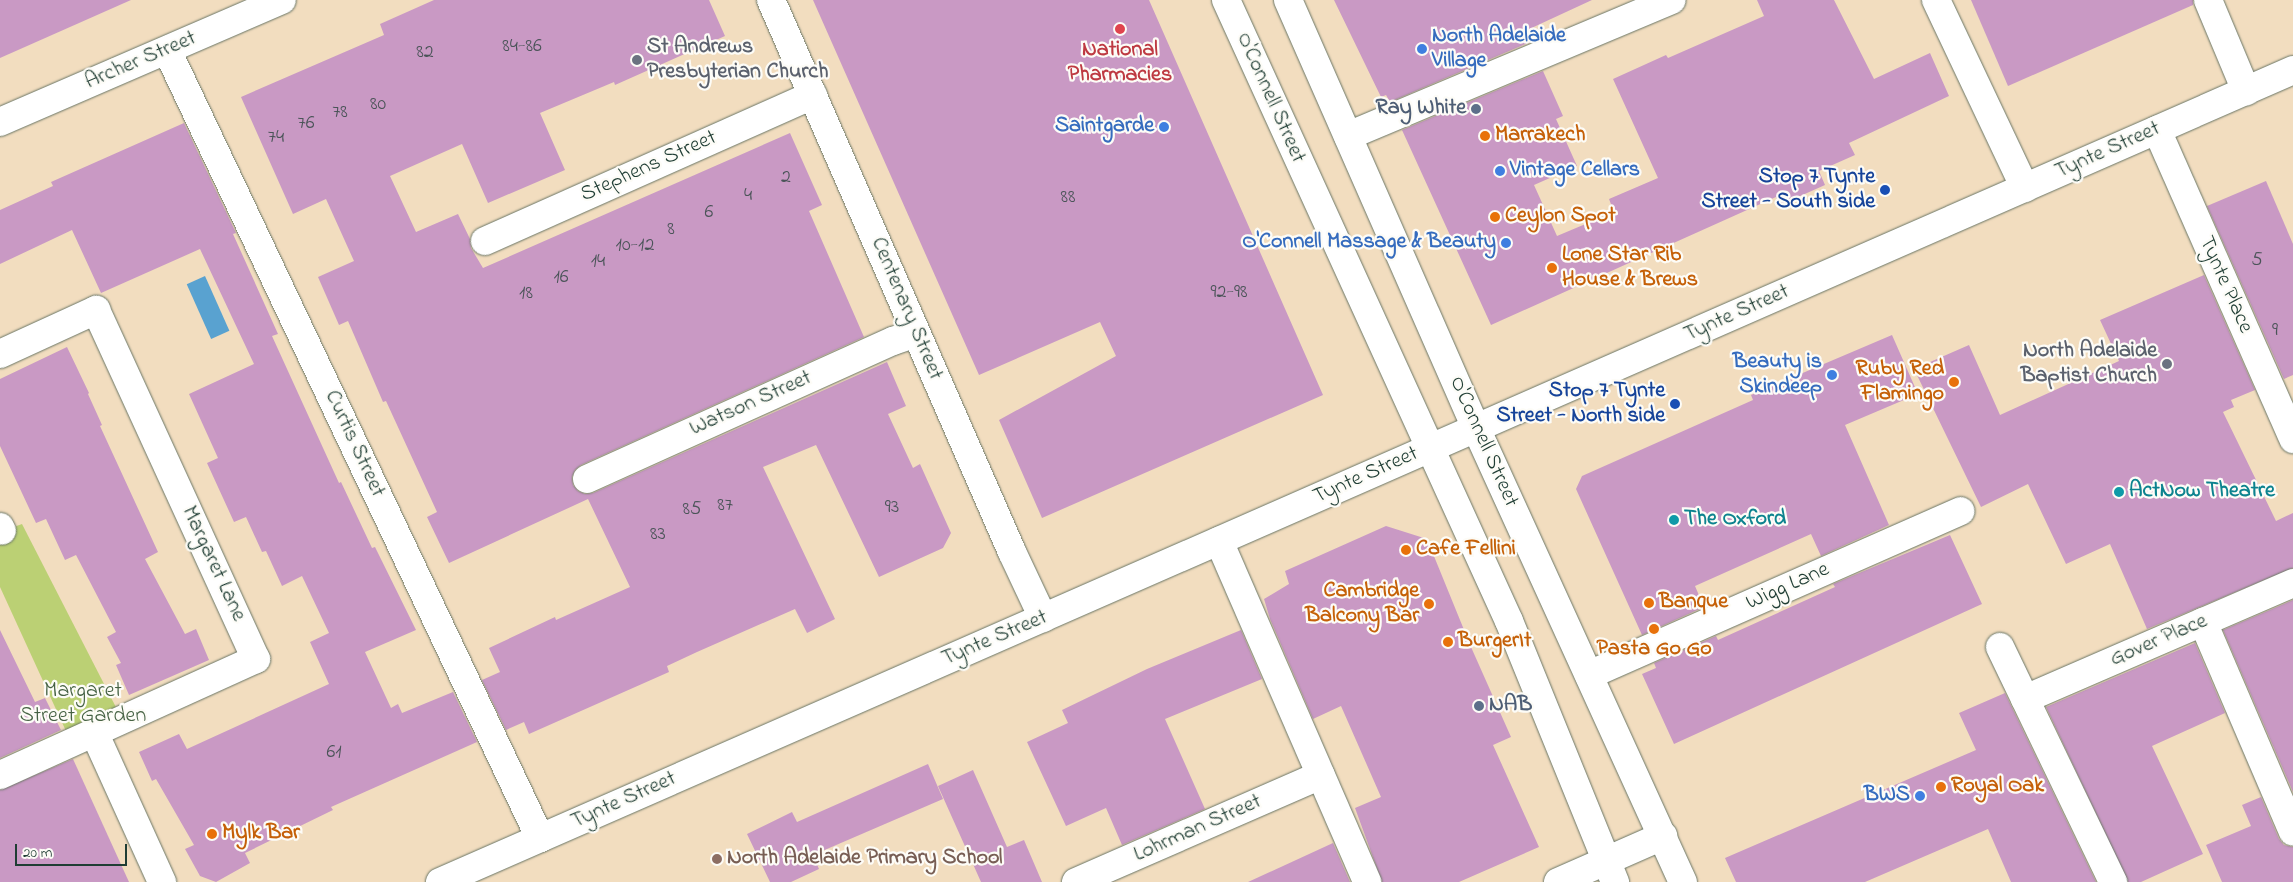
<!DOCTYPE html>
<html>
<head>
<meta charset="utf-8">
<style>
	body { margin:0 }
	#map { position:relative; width:2293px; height:882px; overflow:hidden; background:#f2ddbf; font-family:"Indie Flower",sans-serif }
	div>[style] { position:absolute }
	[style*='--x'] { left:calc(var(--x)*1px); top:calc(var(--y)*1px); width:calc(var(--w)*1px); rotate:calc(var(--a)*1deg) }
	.green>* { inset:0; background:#bbd074 }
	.water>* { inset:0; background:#59a2d0; transform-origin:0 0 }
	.building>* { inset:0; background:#c999c4 }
	.roads { filter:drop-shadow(0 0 1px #697565) drop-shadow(0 0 1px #697565) }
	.minor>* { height:28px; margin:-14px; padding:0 14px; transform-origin:14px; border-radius:14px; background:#fff }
	.major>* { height:28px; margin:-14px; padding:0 14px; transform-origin:14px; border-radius:14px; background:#fff }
	.dots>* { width:14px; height:14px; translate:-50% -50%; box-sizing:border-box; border:2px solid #fdfcf7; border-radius:50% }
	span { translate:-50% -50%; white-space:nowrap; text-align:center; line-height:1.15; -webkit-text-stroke:4.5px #fdfcf7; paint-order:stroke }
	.number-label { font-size:20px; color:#4a5458 }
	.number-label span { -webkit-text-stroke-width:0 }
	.shop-label { font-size:22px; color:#366cbe; font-weight:700 }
	.left { translate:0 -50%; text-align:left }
	.right { translate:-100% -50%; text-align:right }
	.worship-label { font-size:22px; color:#5b616d; font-weight:700 }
	.health-label { font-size:22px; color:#be3a42; font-weight:700 }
	.street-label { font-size:22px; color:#1f3d34 }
	.service-label { font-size:22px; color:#4e5e75; font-weight:700 }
	.food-label { font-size:22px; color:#c56008; font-weight:700 }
	.transit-label { font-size:22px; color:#164399; font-weight:700 }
	.culture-label { font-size:22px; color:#0d838f; font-weight:700 }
	.park-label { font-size:22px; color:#466244 }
	.education-label { font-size:22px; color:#785e54; font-weight:700 }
	.scale { position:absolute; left:15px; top:844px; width:112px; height:22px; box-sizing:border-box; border:2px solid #1f3d34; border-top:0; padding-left:6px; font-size:15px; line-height:18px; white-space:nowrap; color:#1f3d34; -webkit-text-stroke:4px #fdfcf7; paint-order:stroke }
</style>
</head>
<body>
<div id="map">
	<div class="green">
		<div style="clip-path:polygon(22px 524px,122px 719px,71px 742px,0 587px,0 532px)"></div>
	</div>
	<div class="water">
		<div style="left:205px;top:276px;width:60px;height:20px;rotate:66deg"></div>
	</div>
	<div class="building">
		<div style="clip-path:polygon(0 0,131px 0,0 58px)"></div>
		<div style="clip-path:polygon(434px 0,709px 0,725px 36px,615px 85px,614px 82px,540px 113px,565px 170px,488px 203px,462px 144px,390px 176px,416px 232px,458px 214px,470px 239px,471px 248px,483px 268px,790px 133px,822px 205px,809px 211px,864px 337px,581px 465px,575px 470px,572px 477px,573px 485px,578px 491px,585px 494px,593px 493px,887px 362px,906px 406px,888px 414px,913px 468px,920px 464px,951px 533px,943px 548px,879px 577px,816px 445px,763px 467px,835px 619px,807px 633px,795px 609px,697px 652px,667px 666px,669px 672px,529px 734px,524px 722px,506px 730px,482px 680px,500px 672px,489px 648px,555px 617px,556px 620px,630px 587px,588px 499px,449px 563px,427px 517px,437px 512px,386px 401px,383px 402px,348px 321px,339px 325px,318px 277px,354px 261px,326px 199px,293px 214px,241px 97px,384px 35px,380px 24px)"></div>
		<div style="clip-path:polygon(813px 0,1149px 0,1323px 395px,1042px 518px,999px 420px,1116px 356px,1100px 322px,979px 375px)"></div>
		<div style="clip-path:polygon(1334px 0,1592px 0,1525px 31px,1530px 42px,1390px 102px,1386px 95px,1381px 97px)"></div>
		<div style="clip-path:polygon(1757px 0,1834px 0,1874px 79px,1930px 53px,1949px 96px,1849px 143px,1855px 155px,1819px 171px,1825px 185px,1780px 205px,1776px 197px,1491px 325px,1402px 130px,1543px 71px,1563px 116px,1556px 119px,1577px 166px,1534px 185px,1557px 236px,1614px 212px,1609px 199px,1658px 178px,1613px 79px,1666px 55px,1668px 58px,1764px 16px)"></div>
		<div style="clip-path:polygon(1971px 0,2193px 0,2193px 5px,2008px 86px)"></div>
		<div style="clip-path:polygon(184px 123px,236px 233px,233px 234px,278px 334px,272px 336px,339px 483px,341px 482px,372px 548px,375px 547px,416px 630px,365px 652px,391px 708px,398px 704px,402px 713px,453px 692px,477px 742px,331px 807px,333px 810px,245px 853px,250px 863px,216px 882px,200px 876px,185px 849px,194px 845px,156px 779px,152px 781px,139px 752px,179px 734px,187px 749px,329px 684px,310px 642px,329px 633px,302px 576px,282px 586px,266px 551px,262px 552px,246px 517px,234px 522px,207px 463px,218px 458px,189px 394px,254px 364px,200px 249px,101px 293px,72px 230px,0 264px,0 210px,53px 186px,51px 182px)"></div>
		<div style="clip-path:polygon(2266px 181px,2293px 244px,2293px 375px,2284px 379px,2207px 206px)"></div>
		<div style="clip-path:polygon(2204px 275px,2255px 390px,2231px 400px,2234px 407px,2223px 412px,2276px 521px,2293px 513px,2293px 568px,2147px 629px,2110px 544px,2066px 564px,2028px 484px,1981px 507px,1914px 369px,1969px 345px,2000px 415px,2119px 361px,2100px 320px)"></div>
		<div style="clip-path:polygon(1892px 335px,1918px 394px,1845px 425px,1889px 525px,1821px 556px,1811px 534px,1695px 586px,1704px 607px,1642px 635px,1576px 489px,1582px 476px,1753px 400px,1751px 395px)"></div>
		<div style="clip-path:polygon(67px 347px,89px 393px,88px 394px,102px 425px,100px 426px,158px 552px,145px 559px,185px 634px,196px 629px,209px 660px,129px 695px,116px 665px,121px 663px,107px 637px,116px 632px,76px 555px,65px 560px,46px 519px,36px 523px,0 446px,0 379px)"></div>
		<div style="clip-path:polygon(1386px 526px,1427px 539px,1471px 647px,1511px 737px,1493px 745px,1539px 847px,1459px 882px,1382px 882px,1355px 808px,1381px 797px,1341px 706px,1313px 719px,1270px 619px,1264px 599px,1289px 584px,1285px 571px)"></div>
		<div style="clip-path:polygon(1950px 535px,1982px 604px,1674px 744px,1642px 674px,1656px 668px,1654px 663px,1716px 636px,1718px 640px,1835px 587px,1833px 584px)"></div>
		<div style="clip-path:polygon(2293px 600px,2293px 792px,2223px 630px)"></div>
		<div style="clip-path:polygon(0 630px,35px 702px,45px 698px,61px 730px,0 758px)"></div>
		<div style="clip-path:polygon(1241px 630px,1262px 679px,1165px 719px,1205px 809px,1122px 845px,1106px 808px,1066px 826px,1027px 742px,1068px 723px,1062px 710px,1147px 669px)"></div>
		<div style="clip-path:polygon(2195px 643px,2225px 713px,2152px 746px,2203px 854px,2141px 882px,2128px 882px,2046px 707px)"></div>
		<div style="clip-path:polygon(2005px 693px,2096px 882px,2011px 882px,1988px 829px,1865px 882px,1736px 882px,1725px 858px,1976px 750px,1959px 713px)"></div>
		<div style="clip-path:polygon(73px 759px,129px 882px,0 882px,0 790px)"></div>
		<div style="clip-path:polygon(928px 764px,943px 799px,813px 855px,819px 869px,791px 882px,770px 882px,747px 834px,792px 812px,797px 822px)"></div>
		<div style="clip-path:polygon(973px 770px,1007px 847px,1024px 840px,1042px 882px,981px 882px,938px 786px)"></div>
		<div style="clip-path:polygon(2261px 797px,2279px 839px,2284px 845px,2293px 847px,2293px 882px,2222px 882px,2206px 845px,2251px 826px,2242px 805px)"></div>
		<div style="clip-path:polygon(1333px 843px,1350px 882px,1248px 882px)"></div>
	</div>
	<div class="roads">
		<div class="minor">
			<div style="--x:771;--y:0;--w:602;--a:66.41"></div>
			<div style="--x:1012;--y:552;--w:73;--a:64.8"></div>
			<div style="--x:1936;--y:0;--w:208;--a:64.7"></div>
			<div style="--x:2208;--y:0;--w:99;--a:67.3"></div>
			<div style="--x:167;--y:50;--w:872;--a:64.67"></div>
			<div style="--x:0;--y:122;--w:307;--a:-23.4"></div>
			<div style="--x:2157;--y:130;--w:338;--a:66.2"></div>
			<div style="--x:1348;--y:136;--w:351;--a:-22.8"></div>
			<div style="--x:485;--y:241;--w:359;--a:-24"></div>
			<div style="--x:0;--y:354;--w:106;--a:-24.6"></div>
			<div style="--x:96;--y:310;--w:384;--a:65.4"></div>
			<div style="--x:256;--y:659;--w:281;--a:155.6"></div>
			<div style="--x:587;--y:479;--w:336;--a:-24.3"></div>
			<div style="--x:893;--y:341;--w:24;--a:-19"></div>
			<div style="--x:0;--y:527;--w:4;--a:63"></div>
			<div style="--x:1219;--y:541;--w:372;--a:66.5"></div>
			<div style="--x:2203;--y:622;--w:228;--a:66.8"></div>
			<div style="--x:2000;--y:647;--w:261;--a:64.3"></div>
			<div style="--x:1589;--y:675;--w:406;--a:-23.8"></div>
			<div style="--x:2025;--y:699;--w:292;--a:-23.4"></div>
			<div style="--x:94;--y:732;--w:165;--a:65.6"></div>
			<div style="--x:440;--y:882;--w:2023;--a:-23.66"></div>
			<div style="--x:1076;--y:882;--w:267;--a:-23.6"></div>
			<div style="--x:1558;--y:882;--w:115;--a:-23.7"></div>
		</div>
		<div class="major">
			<div style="--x:1226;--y:0;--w:682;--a:65.5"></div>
			<div style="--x:1509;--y:621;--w:282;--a:67.9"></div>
			<div style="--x:1288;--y:0;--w:467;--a:66.3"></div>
			<div style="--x:1476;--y:428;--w:499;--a:65.5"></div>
		</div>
	</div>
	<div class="dots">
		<div style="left:1120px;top:29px;background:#e0444e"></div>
		<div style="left:1422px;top:49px;background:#3f7fe0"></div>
		<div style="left:637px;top:60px;background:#6b7280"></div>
		<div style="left:1476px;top:109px;background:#5c6f8a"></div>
		<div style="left:1164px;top:127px;background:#3f7fe0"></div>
		<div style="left:1485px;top:136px;background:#e8710a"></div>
		<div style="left:1500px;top:171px;background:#3f7fe0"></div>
		<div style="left:1885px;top:190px;background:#1a4fb4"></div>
		<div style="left:1495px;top:217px;background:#e8710a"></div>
		<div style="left:1506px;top:243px;background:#3f7fe0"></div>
		<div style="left:1552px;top:268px;background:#e8710a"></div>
		<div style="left:2167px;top:364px;background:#6b7280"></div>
		<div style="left:1832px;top:375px;background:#3f7fe0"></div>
		<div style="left:1954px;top:382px;background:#e8710a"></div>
		<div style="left:1675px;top:404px;background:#1a4fb4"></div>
		<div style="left:2119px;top:492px;background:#0f9aa8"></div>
		<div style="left:1674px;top:520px;background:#0f9aa8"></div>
		<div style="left:1406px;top:550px;background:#e8710a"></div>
		<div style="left:1649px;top:603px;background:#e8710a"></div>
		<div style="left:1429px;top:604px;background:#e8710a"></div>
		<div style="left:1654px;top:629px;background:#e8710a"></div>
		<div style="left:1448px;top:642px;background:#e8710a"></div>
		<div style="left:1479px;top:706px;background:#5c6f8a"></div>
		<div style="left:1941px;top:787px;background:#e8710a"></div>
		<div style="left:1920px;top:796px;background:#3f7fe0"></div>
		<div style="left:212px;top:834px;background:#e8710a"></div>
		<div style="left:717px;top:859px;background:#8d6e63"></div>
	</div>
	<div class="number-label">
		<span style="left:522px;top:46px">84-86</span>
		<span style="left:425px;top:52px">82</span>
		<span style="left:378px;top:104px">80</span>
		<span style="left:340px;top:112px">78</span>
		<span style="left:306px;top:123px">76</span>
		<span style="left:276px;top:137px">74</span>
		<span style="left:786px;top:177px">2</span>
		<span style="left:748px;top:195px">4</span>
		<span style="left:1068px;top:197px">88</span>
		<span style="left:709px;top:212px">6</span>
		<span style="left:671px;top:229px">8</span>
		<span style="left:635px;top:245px">10-12</span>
		<span style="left:2257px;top:260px">5</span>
		<span style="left:598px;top:261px">14</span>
		<span style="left:561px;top:277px">16</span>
		<span style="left:1229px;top:292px">92-98</span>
		<span style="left:526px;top:293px">18</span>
		<span style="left:2275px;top:330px">9</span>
		<span style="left:725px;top:505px">87</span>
		<span style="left:892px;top:507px">93</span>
		<span style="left:692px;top:509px">85</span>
		<span style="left:658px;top:534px">83</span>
		<span style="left:334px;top:752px">61</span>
	</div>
	<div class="shop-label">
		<span class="left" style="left:1432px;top:49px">North Adelaide<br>Village</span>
		<span class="right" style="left:1154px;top:127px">Saintgarde</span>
		<span class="left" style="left:1510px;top:171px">Vintage Cellars</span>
		<span class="right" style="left:1496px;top:243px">O'Connell Massage &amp; Beauty</span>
		<span class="right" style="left:1822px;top:375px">Beauty is<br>Skindeep</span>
		<span class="right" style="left:1910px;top:796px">BWS</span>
	</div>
	<div class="worship-label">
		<span class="left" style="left:647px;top:60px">St Andrews<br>Presbyterian Church</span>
		<span class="right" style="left:2157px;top:364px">North Adelaide<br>Baptist Church</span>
	</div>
	<div class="health-label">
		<span style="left:1120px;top:63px">National<br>Pharmacies</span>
	</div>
	<div class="street-label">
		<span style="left:141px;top:61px;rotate:-23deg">Archer Street</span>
		<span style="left:1270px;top:98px;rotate:66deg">O'Connell Street</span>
		<span style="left:2108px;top:151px;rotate:-24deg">Tynte Street</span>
		<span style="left:649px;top:167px;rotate:-24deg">Stephens Street</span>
		<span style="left:2225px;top:285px;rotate:66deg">Tynte Place</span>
		<span style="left:906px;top:309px;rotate:67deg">Centenary Street</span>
		<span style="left:1737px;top:314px;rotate:-24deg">Tynte Street</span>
		<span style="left:751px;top:404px;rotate:-24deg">Watson Street</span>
		<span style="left:1483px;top:442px;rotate:66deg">O'Connell Street</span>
		<span style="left:354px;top:444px;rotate:65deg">Curtis Street</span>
		<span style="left:1366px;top:476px;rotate:-24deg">Tynte Street</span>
		<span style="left:213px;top:564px;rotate:65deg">Margaret Lane</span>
		<span style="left:1788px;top:587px;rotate:-24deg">Wigg Lane</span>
		<span style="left:995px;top:639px;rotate:-23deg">Tynte Street</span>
		<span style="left:2159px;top:641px;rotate:-23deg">Gover Place</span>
		<span style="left:624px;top:801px;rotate:-24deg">Tynte Street</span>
		<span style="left:1198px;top:829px;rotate:-24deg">Lohrman Street</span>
	</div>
	<div class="service-label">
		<span class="right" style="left:1466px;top:109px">Ray White</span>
		<span class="left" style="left:1489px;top:706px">NAB</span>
	</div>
	<div class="food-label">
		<span class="left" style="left:1495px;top:136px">Marrakech</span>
		<span class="left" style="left:1505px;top:217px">Ceylon Spot</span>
		<span class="left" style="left:1562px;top:268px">Lone Star Rib<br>House &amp; Brews</span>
		<span class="right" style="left:1944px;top:382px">Ruby Red<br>Flamingo</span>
		<span class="left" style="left:1416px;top:550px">Cafe Fellini</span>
		<span class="right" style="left:1419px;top:604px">Cambridge<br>Balcony Bar</span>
		<span class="left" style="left:1659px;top:603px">Banque</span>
		<span class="left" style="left:1458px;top:642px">BurgerIt</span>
		<span style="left:1654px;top:650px">Pasta Go Go</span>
		<span class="left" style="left:1951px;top:787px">Royal Oak</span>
		<span class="left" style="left:222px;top:834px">Mylk Bar</span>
	</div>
	<div class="transit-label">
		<span class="right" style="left:1875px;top:190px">Stop 7 Tynte<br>Street - South side</span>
		<span class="right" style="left:1665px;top:404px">Stop 7 Tynte<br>Street - North side</span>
	</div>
	<div class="culture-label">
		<span class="left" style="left:2129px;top:492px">ActNow Theatre</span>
		<span class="left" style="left:1684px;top:520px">The Oxford</span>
	</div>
	<div class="park-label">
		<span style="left:83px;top:704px">Margaret<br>Street Garden</span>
	</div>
	<div class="education-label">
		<span class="left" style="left:727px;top:859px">North Adelaide Primary School</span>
	</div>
	<div class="scale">20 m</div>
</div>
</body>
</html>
